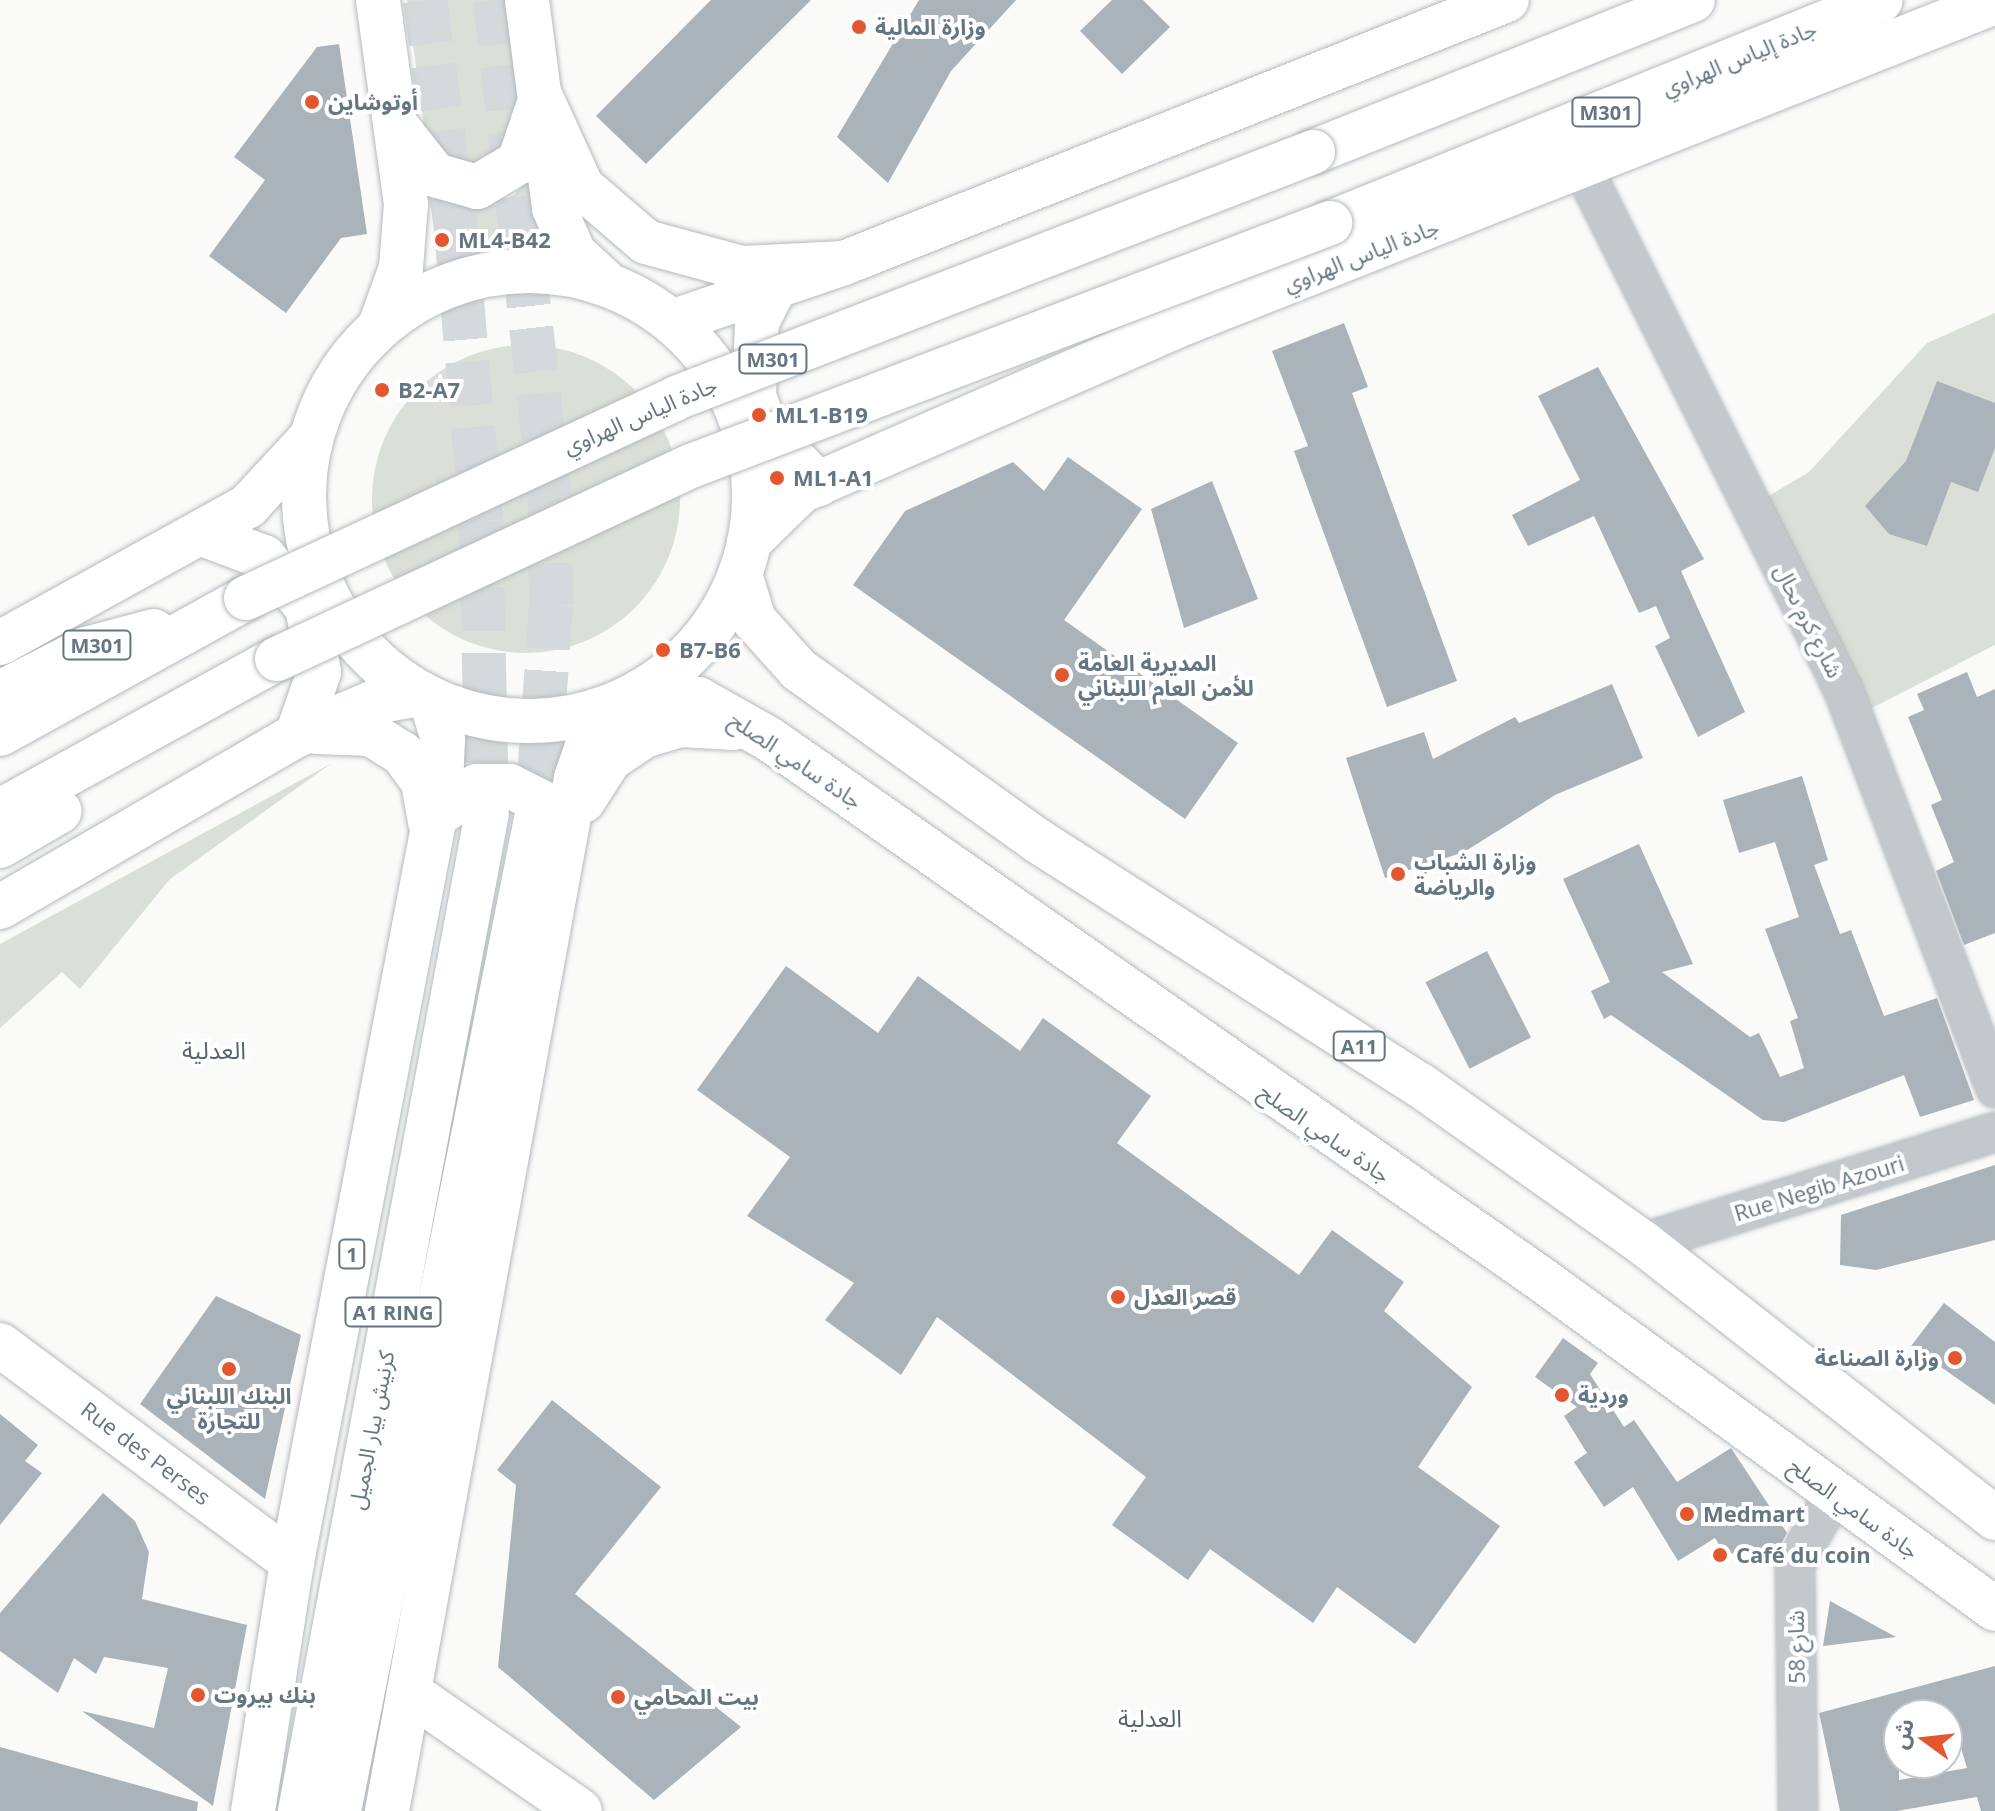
<!DOCTYPE html>
<html>
<head>
<meta charset="utf-8">
<style>
	body { margin:0 }
	#map { position:relative; width:1995px; height:1811px; overflow:hidden; background:#fafaf8; font-family:"Open Sans","Noto Sans Arabic",sans-serif }
	div>[style] { position:absolute }
	[style*='--x'] { left:calc(var(--x)*1px); top:calc(var(--y)*1px); width:calc(var(--w)*1px); rotate:calc(var(--a)*1deg) }
	.green>* { inset:0; background:#dadfd7 }
	.round { border-radius:50% }
	.building>* { inset:0; background:#aab3b9; transform-origin:0 0 }
	.highway-tunnel>* { height:44px; margin-top:-22px; transform-origin:0; background:repeating-linear-gradient(90deg,#d5d9db 0 44px,transparent 0 66px) }
	.roads { filter:drop-shadow(0 0 2px #b3babf) drop-shadow(0 0 2px #b3babf) }
	.street>* { height:38px; margin:-19px; padding:0 19px; transform-origin:19px; border-radius:19px; background:#c3c8cc }
	.secondary>* { height:44px; margin:-22px; padding:0 22px; transform-origin:22px; border-radius:22px; background:#fff }
	.highway>* { height:44px; margin:-22px; padding:0 22px; transform-origin:22px; border-radius:22px; background:#fff }
	.highway>.ring { margin:-22px; padding:0; box-sizing:content-box; background:none; border:44px solid #fff; border-radius:50% }
	.bridges { filter:drop-shadow(0 0 2px #b4b9bd) drop-shadow(0 0 2px #b4b9bd) }
	.highway-bridge>* { height:44px; margin:-22px; padding:0 22px; transform-origin:22px; border-radius:22px; background:#fff }
	.dots>* { width:22px; height:22px; translate:-50% -50%; box-sizing:border-box; border:4px solid #fff; border-radius:50% }
	span { translate:-50% -50%; white-space:nowrap; text-align:center; line-height:1.15; -webkit-text-stroke:8px #fff; paint-order:stroke }
	.shield-label span { padding:2px 6px; background:#fff; border:2px solid; border-radius:6px; -webkit-text-stroke-width:0 }
	.shield-label { font-size:20px; color:#657683; font-weight:700 }
	.poi-label { font-size:22px; color:#657683; font-weight:700 }
	.left { translate:0 -50%; text-align:left }
	.right { translate:-100% -50%; text-align:right }
	.street-label { font-size:22px; color:#657683 }
	.neighbourhood-label { font-size:24px; color:#57646e }
	.north { position:absolute; left:1883px; top:1699px; width:80px; height:80px; box-sizing:border-box; background:#fff; border:2px solid #c1c8cd; border-radius:50%; rotate:285deg; font-size:22px; font-weight:700; line-height:32px; text-align:center; color:#657683 }
	.north::after { content:''; display:block; margin:auto; width:28px; height:36px; background:#e4572e; clip-path:polygon(50% 0,100% 100%,50% 72%,0 100%) }
</style>
</head>
<body>
<div id="map">
	<div class="green">
		<div style="clip-path:polygon(407px 0,505px 0,524px 126px,497px 167px,451px 161px,425px 134px)"></div>
		<div style="clip-path:polygon(536px 169px,545px 246px,510px 239px,451px 248px,447px 194px,495px 204px,515px 194px)"></div>
		<div style="clip-path:polygon(1995px 313px,1995px 645px,1864px 712px,1760px 501px,1809px 472px,1927px 343px)"></div>
		<div class="round" style="left:372px;top:345px;width:308px;height:308px"></div>
		<div style="clip-path:polygon(332px 763px,170px 879px,80px 989px,62px 972px,0 1028px,0 944px)"></div>
	</div>
	<div class="building">
		<div style="clip-path:polygon(711px 0,811px 0,646px 164px,596px 116px)"></div>
		<div style="clip-path:polygon(919px 0,1016px 0,951px 71px,888px 183px,837px 137px)"></div>
		<div style="clip-path:polygon(1112px 0,1143px 0,1170px 27px,1122px 74px,1080px 31px)"></div>
		<div style="clip-path:polygon(339px 44px,367px 234px,341px 238px,286px 313px,209px 256px,265px 180px,234px 157px,317px 47px)"></div>
		<div style="clip-path:polygon(1344px 323px,1368px 387px,1352px 393px,1457px 681px,1387px 707px,1294px 451px,1308px 446px,1272px 351px)"></div>
		<div style="clip-path:polygon(1598px 367px,1704px 559px,1681px 571px,1745px 712px,1698px 737px,1655px 646px,1670px 638px,1656px 606px,1639px 613px,1594px 516px,1528px 546px,1512px 515px,1580px 480px,1538px 396px)"></div>
		<div style="clip-path:polygon(1937px 381px,1995px 403px,1995px 448px,1978px 492px,1951px 482px,1927px 546px,1889px 534px,1865px 506px,1906px 461px)"></div>
		<div style="clip-path:polygon(1068px 457px,1142px 509px,1064px 620px,1238px 743px,1185px 819px,853px 585px,905px 511px,1013px 462px,1044px 491px)"></div>
		<div style="clip-path:polygon(1212px 481px,1258px 599px,1184px 628px,1151px 509px)"></div>
		<div style="clip-path:polygon(1967px 672px,1977px 697px,1995px 689px,1995px 933px,1964px 945px,1936px 871px,1954px 862px,1931px 805px,1942px 800px,1908px 717px,1924px 710px,1917px 694px)"></div>
		<div style="clip-path:polygon(1612px 684px,1643px 758px,1555px 795px,1464px 852px,1385px 878px,1346px 758px,1424px 732px,1433px 759px,1515px 717px,1519px 723px)"></div>
		<div style="clip-path:polygon(1802px 776px,1828px 860px,1814px 865px,1840px 934px,1851px 930px,1884px 1016px,1937px 998px,1974px 1100px,1920px 1117px,1904px 1075px,1784px 1122px,1763px 1120px,1611px 1015px,1604px 1019px,1591px 991px,1610px 982px,1563px 879px,1639px 844px,1693px 964px,1662px 972px,1750px 1037px,1759px 1033px,1780px 1077px,1804px 1068px,1790px 1021px,1798px 1018px,1765px 929px,1799px 917px,1775px 842px,1739px 853px,1723px 800px)"></div>
		<div style="left:1487px;top:951px;width:97px;height:69px;rotate:63deg"></div>
		<div style="clip-path:polygon(786px 966px,878px 1033px,918px 976px,1020px 1051px,1043px 1018px,1151px 1096px,1117px 1143px,1299px 1275px,1332px 1230px,1404px 1282px,1384px 1311px,1472px 1387px,1418px 1467px,1500px 1526px,1415px 1644px,1337px 1587px,1313px 1623px,1210px 1549px,1188px 1580px,1112px 1525px,1146px 1477px,937px 1317px,901px 1375px,825px 1320px,854px 1283px,747px 1216px,790px 1157px,697px 1090px)"></div>
		<div style="clip-path:polygon(1995px 1165px,1995px 1240px,1876px 1270px,1840px 1265px,1841px 1215px)"></div>
		<div style="clip-path:polygon(216px 1296px,301px 1335px,265px 1499px,140px 1404px)"></div>
		<div style="clip-path:polygon(1944px 1303px,1995px 1342px,1995px 1405px,1911px 1346px)"></div>
		<div style="clip-path:polygon(1563px 1338px,1598px 1363px,1590px 1374px,1624px 1427px,1634px 1420px,1677px 1482px,1731px 1448px,1787px 1533px,1781px 1544px,1770px 1554px,1724px 1553px,1715px 1538px,1678px 1561px,1633px 1487px,1604px 1507px,1574px 1462px,1587px 1453px,1564px 1416px,1577px 1407px,1535px 1377px)"></div>
		<div style="clip-path:polygon(552px 1400px,661px 1487px,575px 1594px,741px 1727px,654px 1800px,498px 1667px,516px 1485px,497px 1470px)"></div>
		<div style="clip-path:polygon(0 1414px,38px 1445px,25px 1461px,42px 1473px,0 1525px)"></div>
		<div style="clip-path:polygon(103px 1493px,135px 1521px,149px 1552px,142px 1599px,247px 1625px,213px 1806px,82px 1711px,154px 1728px,168px 1668px,104px 1657px,96px 1674px,74px 1658px,58px 1693px,0 1651px,0 1613px)"></div>
		<div style="clip-path:polygon(1830px 1601px,1896px 1637px,1823px 1646px)"></div>
		<div style="clip-path:polygon(evenodd,1995px 1666px,1995px 1811px,1981px 1811px,1977px 1797px,1897px 1811px,1840px 1811px,1819px 1713px,1995px 1666px,1899px 1715px,1951px 1715px,1967px 1768px,1899px 1780px,1899px 1715px)"></div>
		<div style="clip-path:polygon(0 1747px,198px 1802px,197px 1811px,0 1811px)"></div>
	</div>
	<div class="highway-tunnel">
		<div style="--x:425;--y:0;--w:232;--a:82.3"></div>
		<div style="--x:456;--y:230;--w:292;--a:85.1"></div>
		<div style="--x:481;--y:521;--w:292;--a:88.8"></div>
		<div style="--x:495;--y:0;--w:500;--a:83.69"></div>
		<div style="--x:550;--y:497;--w:108;--a:89.5"></div>
		<div style="--x:551;--y:605;--w:215;--a:94"></div>
	</div>
	<div class="roads">
		<div class="street">
			<div style="--x:1584;--y:170;--w:580;--a:63.48"></div>
			<div style="--x:1843;--y:689;--w:427;--a:69.1"></div>
			<div style="--x:1643;--y:1243;--w:369;--a:-17.5"></div>
			<div style="--x:1798;--y:1811;--w:247;--a:-90.7"></div>
			<div style="--x:1795;--y:1564;--w:80;--a:-60.9"></div>
		</div>
		<div class="secondary">
			<div style="--x:774;--y:289;--w:38;--a:117"></div>
			<div style="--x:757;--y:323;--w:73;--a:92.4"></div>
			<div style="--x:754;--y:396;--w:37;--a:70"></div>
			<div style="--x:767;--y:431;--w:74;--a:46.1"></div>
			<div style="--x:674;--y:321;--w:180;--a:-18.8"></div>
			<div style="--x:844;--y:263;--w:713;--a:-21.64"></div>
			<div style="--x:749;--y:542;--w:73;--a:-44.4"></div>
			<div style="--x:801;--y:491;--w:407;--a:-23.7"></div>
			<div style="--x:1174;--y:327;--w:883;--a:-21.6"></div>
			<div style="--x:0;--y:1345;--w:364;--a:36.6"></div>
			<div style="--x:409;--y:1692;--w:208;--a:34.8"></div>
		</div>
		<div class="highway">
			<div style="--x:378;--y:0;--w:206;--a:82.2"></div>
			<div style="--x:406;--y:204;--w:64;--a:94.5"></div>
			<div style="--x:401;--y:268;--w:62;--a:109.9"></div>
			<div style="--x:527;--y:0;--w:210;--a:82.6"></div>
			<div style="--x:554;--y:208;--w:49;--a:66"></div>
			<div style="--x:574;--y:253;--w:41;--a:43"></div>
			<div style="--x:540;--y:95;--w:101;--a:65.5"></div>
			<div style="--x:582;--y:187;--w:84;--a:40.7"></div>
			<div style="--x:646;--y:242;--w:99;--a:15.2"></div>
			<div style="--x:742;--y:268;--w:102;--a:-2.8"></div>
			<div style="--x:395;--y:124;--w:65;--a:51.9"></div>
			<div style="--x:435;--y:175;--w:44;--a:15.9"></div>
			<div style="--x:477;--y:187;--w:49;--a:-30.8"></div>
			<div style="--x:519;--y:162;--w:56;--a:-71.2"></div>
			<div style="--x:1313;--y:152;--w:409;--a:-21.8"></div>
			<div style="--x:1330;--y:223;--w:594;--a:-22.03"></div>
			<div class="ring" style="left:304px;top:271px;width:406px;height:406px"></div>
			<div style="--x:202;--y:534;--w:66;--a:20.4"></div>
			<div style="--x:264;--y:557;--w:66;--a:49.3"></div>
			<div style="--x:307;--y:607;--w:66;--a:79.5"></div>
			<div style="--x:319;--y:672;--w:67;--a:109.2"></div>
			<div style="--x:740;--y:574;--w:48;--a:73.1"></div>
			<div style="--x:754;--y:620;--w:67;--a:48"></div>
			<div style="--x:799;--y:670;--w:294;--a:35.6"></div>
			<div style="--x:1038;--y:841;--w:453;--a:32.6"></div>
			<div style="--x:1420;--y:1085;--w:273;--a:35.3"></div>
			<div style="--x:1643;--y:1243;--w:447;--a:38"></div>
			<div style="--x:0;--y:643;--w:283;--a:-28.9"></div>
			<div style="--x:248;--y:506;--w:90;--a:-47.3"></div>
			<div style="--x:641;--y:691;--w:58;--a:8"></div>
			<div style="--x:698;--y:699;--w:81;--a:29.4"></div>
			<div style="--x:769;--y:739;--w:942;--a:34.97"></div>
			<div style="--x:1541;--y:1279;--w:561;--a:36.01"></div>
			<div style="--x:0;--y:693;--w:97;--a:-27.1"></div>
			<div style="--x:86;--y:649;--w:70;--a:-14.8"></div>
			<div style="--x:317;--y:732;--w:54;--a:2.1"></div>
			<div style="--x:371;--y:734;--w:36;--a:32"></div>
			<div style="--x:402;--y:753;--w:36;--a:54"></div>
			<div style="--x:423;--y:782;--w:40;--a:80"></div>
			<div style="--x:0;--y:734;--w:281;--a:-28.9"></div>
			<div style="--x:583;--y:801;--w:50;--a:-57.3"></div>
			<div style="--x:610;--y:759;--w:41;--a:-34.1"></div>
			<div style="--x:644;--y:736;--w:38;--a:-17"></div>
			<div style="--x:680;--y:725;--w:53;--a:3.2"></div>
			<div style="--x:445;--y:810;--w:40;--a:-37"></div>
			<div style="--x:477;--y:786;--w:33;--a:0"></div>
			<div style="--x:510;--y:786;--w:37;--a:27"></div>
			<div style="--x:543;--y:803;--w:34;--a:62"></div>
			<div style="--x:0;--y:811;--w:316;--a:-28.8"></div>
			<div style="--x:0;--y:846;--w:69;--a:-30.3"></div>
			<div style="--x:0;--y:907;--w:343;--a:-30.1"></div>
			<div style="--x:297;--y:735;--w:84;--a:-23.2"></div>
			<div style="--x:374;--y:702;--w:48;--a:-9.7"></div>
			<div style="--x:253;--y:1811;--w:252;--a:-81.1"></div>
			<div style="--x:292;--y:1562;--w:791;--a:-79.14"></div>
			<div style="--x:441;--y:785;--w:45;--a:-87.5"></div>
			<div style="--x:443;--y:740;--w:42;--a:-106.7"></div>
			<div style="--x:300;--y:1811;--w:1015;--a:-79.39"></div>
			<div style="--x:339;--y:1811;--w:1011;--a:-78.77"></div>
			<div style="--x:387;--y:1811;--w:1050;--a:-79.63"></div>
			<div style="--x:576;--y:778;--w:46;--a:-70.8"></div>
			<div style="--x:591;--y:735;--w:38;--a:-53"></div>
		</div>
	</div>
	<div class="bridges">
		<div class="highway-bridge">
			<div style="--x:246;--y:598;--w:474;--a:-24.9"></div>
			<div style="--x:676;--y:398;--w:683;--a:-21.12"></div>
			<div style="--x:277;--y:659;--w:457;--a:-25"></div>
			<div style="--x:691;--y:466;--w:684;--a:-20.82"></div>
		</div>
	</div>
	<div class="dots">
		<div style="left:859px;top:27px;background:#e4572e"></div>
		<div style="left:312px;top:102px;background:#e4572e"></div>
		<div style="left:442px;top:240px;background:#e4572e"></div>
		<div style="left:382px;top:390px;background:#e4572e"></div>
		<div style="left:759px;top:415px;background:#e4572e"></div>
		<div style="left:777px;top:478px;background:#e4572e"></div>
		<div style="left:663px;top:650px;background:#e4572e"></div>
		<div style="left:1062px;top:675px;background:#e4572e"></div>
		<div style="left:1398px;top:874px;background:#e4572e"></div>
		<div style="left:1118px;top:1297px;background:#e4572e"></div>
		<div style="left:1955px;top:1358px;background:#e4572e"></div>
		<div style="left:229px;top:1369px;background:#e4572e"></div>
		<div style="left:1562px;top:1395px;background:#e4572e"></div>
		<div style="left:1687px;top:1514px;background:#e4572e"></div>
		<div style="left:1720px;top:1555px;background:#e4572e"></div>
		<div style="left:198px;top:1695px;background:#e4572e"></div>
		<div style="left:618px;top:1697px;background:#e4572e"></div>
	</div>
	<div class="shield-label">
		<span style="left:1606px;top:112px">M301</span>
		<span style="left:773px;top:359px">M301</span>
		<span style="left:97px;top:645px">M301</span>
		<span style="left:1359px;top:1046px">A11</span>
		<span style="left:352px;top:1254px">1</span>
		<span style="left:393px;top:1312px">A1 RING</span>
	</div>
	<div class="poi-label">
		<span class="left" style="left:875px;top:27px">وزارة المالية</span>
		<span class="left" style="left:328px;top:102px">أوتوشاين</span>
		<span class="left" style="left:458px;top:240px">ML4-B42</span>
		<span class="left" style="left:398px;top:390px">B2-A7</span>
		<span class="left" style="left:775px;top:415px">ML1-B19</span>
		<span class="left" style="left:793px;top:478px">ML1-A1</span>
		<span class="left" style="left:679px;top:650px">B7-B6</span>
		<span class="left" style="left:1078px;top:675px">المديرية العامة<br>للأمن العام اللبناني</span>
		<span class="left" style="left:1414px;top:874px">وزارة الشباب<br>والرياضة</span>
		<span class="left" style="left:1134px;top:1297px">قصر العدل</span>
		<span class="right" style="left:1939px;top:1358px">وزارة الصناعة</span>
		<span style="left:229px;top:1408px">البنك اللبناني<br>للتجارة</span>
		<span class="left" style="left:1578px;top:1395px">وردية</span>
		<span class="left" style="left:1703px;top:1514px">Medmart</span>
		<span class="left" style="left:1736px;top:1555px">Café du coin</span>
		<span class="left" style="left:214px;top:1695px">بنك بيروت</span>
		<span class="left" style="left:634px;top:1697px">بيت المحامي</span>
	</div>
	<div class="street-label">
		<span style="left:1739px;top:58px;rotate:-22deg">جادة إلياس الهراوي</span>
		<span style="left:1361px;top:255px;rotate:-21deg">جادة الياس الهراوي</span>
		<span style="left:640px;top:415px;rotate:-23deg">جادة الياس الهراوي</span>
		<span style="left:1809px;top:621px;rotate:63deg">شارع كرم ىحال</span>
		<span style="left:796px;top:760px;rotate:34deg">جادة سامي الصلح</span>
		<span style="left:1325px;top:1133px;rotate:35deg">جادة سامي الصلح</span>
		<span style="left:1819px;top:1188px;rotate:-17deg">Rue Negib Azouri</span>
		<span style="left:371px;top:1430px;rotate:-79deg">كرنيش بيار الجميل</span>
		<span style="left:146px;top:1453px;rotate:37deg">Rue des Perses</span>
		<span style="left:1854px;top:1508px;rotate:36deg">جادة سامي الصلح</span>
		<span style="left:1796px;top:1647px;rotate:-91deg">شارع 58</span>
	</div>
	<div class="neighbourhood-label">
		<span style="left:214px;top:1050px">العدلية</span>
		<span style="left:1150px;top:1718px">العدلية</span>
	</div>
	<div class="north">ش</div>
</div>
</body>
</html>
